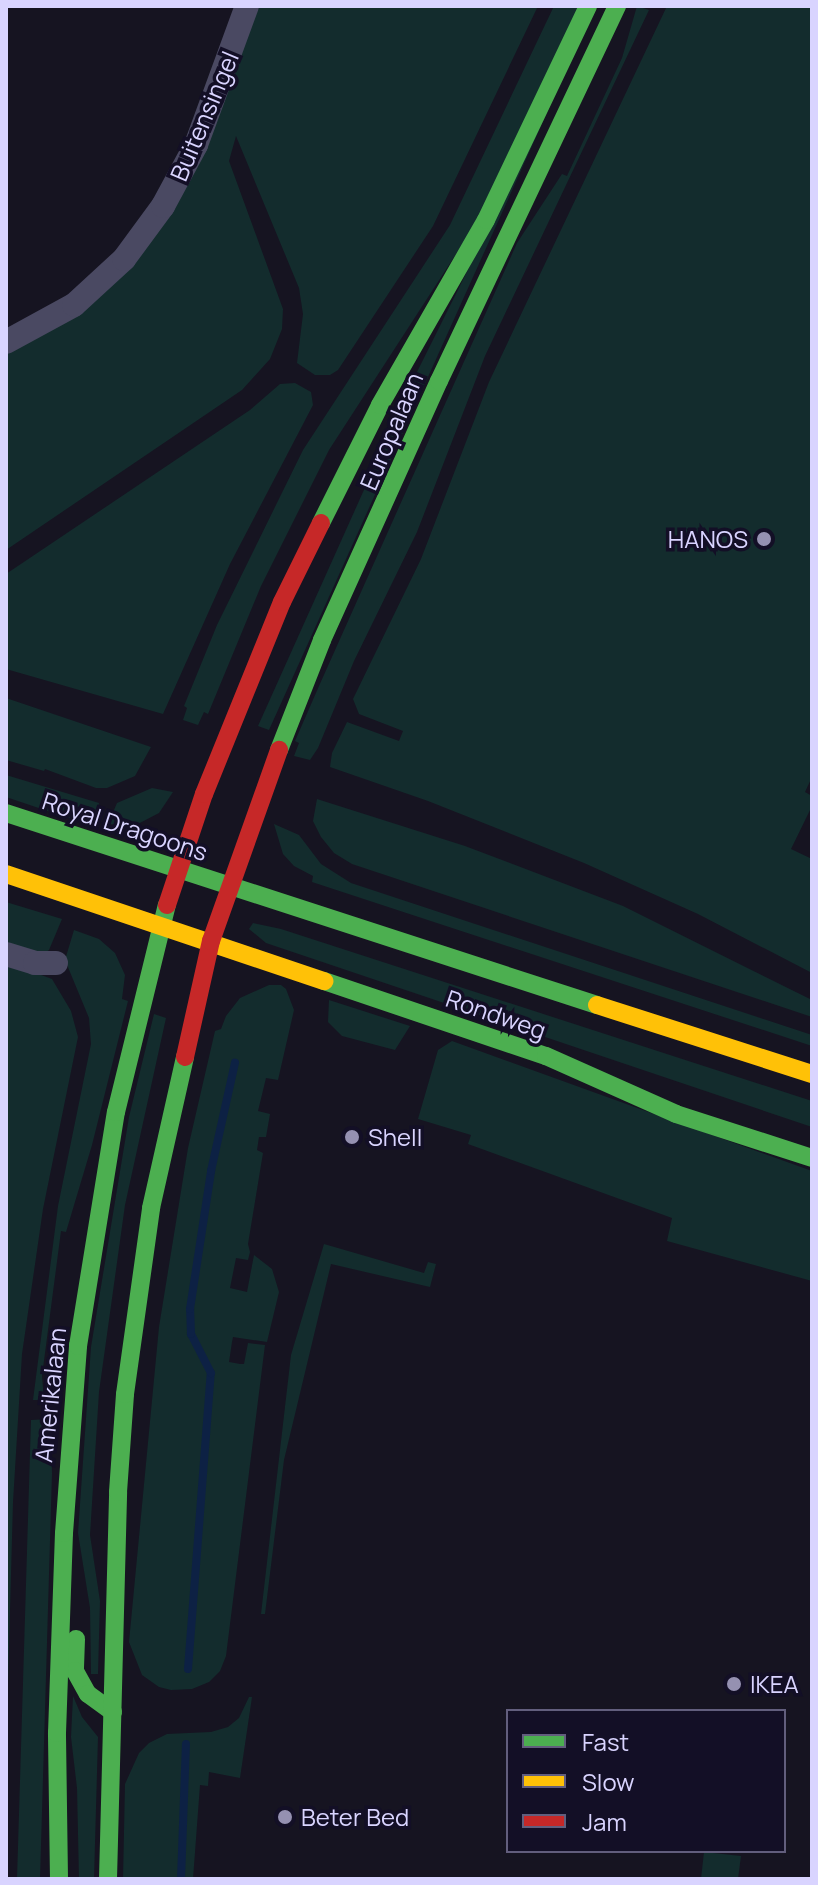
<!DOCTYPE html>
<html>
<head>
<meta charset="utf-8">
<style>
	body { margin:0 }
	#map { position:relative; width:818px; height:1885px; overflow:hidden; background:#161421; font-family:Manrope,sans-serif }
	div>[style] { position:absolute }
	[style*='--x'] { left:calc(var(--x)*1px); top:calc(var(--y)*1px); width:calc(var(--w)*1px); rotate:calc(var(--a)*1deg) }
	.green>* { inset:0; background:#132c2d }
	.stream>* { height:8px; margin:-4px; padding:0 4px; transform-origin:4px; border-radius:4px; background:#0d2144 }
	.street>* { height:24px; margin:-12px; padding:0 12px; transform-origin:12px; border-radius:12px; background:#4a4962 }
	.fast>* { height:18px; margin:-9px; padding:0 9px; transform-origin:9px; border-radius:9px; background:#4caf50 }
	.slow>* { height:18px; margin:-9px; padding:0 9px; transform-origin:9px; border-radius:9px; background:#ffc107 }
	.jam>* { height:18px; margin:-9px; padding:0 9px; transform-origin:9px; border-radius:9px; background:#c62828 }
	.dots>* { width:22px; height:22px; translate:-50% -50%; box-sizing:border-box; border:4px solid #130f26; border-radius:50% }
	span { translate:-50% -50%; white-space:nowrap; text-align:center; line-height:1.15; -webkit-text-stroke:7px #130f26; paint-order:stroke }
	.street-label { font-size:24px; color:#d9d4ff }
	.poi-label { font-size:24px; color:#d9d4ff }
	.right { translate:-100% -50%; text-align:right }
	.left { translate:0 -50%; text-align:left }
	.frame { position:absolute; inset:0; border:8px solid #d9d4ff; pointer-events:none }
	.legend { position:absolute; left:506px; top:1709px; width:280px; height:144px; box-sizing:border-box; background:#130f26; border:2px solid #625e7d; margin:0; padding:10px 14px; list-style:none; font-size:24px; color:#d9d4ff }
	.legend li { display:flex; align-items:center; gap:16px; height:40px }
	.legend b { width:40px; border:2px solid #625e7d }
</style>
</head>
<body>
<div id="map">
	<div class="green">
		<div style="clip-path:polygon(259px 6px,538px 6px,433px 226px,338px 370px,330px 375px,315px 375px,297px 363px,303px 314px,299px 288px,236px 136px,229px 161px,283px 309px,282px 329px,270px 359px,242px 390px,6px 550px,6px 352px,103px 292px)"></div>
		<div style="clip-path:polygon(554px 6px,580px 6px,480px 217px,329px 450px,261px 586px,208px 714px,204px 712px,198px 725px,183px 720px,187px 708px,184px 706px,217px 625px,303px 450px,450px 225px)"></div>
		<div style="clip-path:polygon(637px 6px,649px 10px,485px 356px,417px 532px,354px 661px,318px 748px,310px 760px,294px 756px,299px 743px,295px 741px,319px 686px,517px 243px,562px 174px,567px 176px,622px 58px)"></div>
		<div style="clip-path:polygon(667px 6px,812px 6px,812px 777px,805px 792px,812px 796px,812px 806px,791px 849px,812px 859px,812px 973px,698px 914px,584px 863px,428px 801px,330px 767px,332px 753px,347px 722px,399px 741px,403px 731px,359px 714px,353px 699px,421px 559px,489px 382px)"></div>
		<div style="clip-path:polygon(555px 95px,269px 730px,258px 726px,416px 374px)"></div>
		<div style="clip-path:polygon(295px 383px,311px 392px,313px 405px,230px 564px,163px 714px,6px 669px,6px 574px,250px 410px,280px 384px)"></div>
		<div style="clip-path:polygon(6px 698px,151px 747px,135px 776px,107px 788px,96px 788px,45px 769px,44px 771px,6px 760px)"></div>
		<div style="clip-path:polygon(6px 775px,99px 803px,92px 826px,6px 797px)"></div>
		<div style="clip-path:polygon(152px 788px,173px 792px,159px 813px,134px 826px,108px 824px,117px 803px)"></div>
		<div style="clip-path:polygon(317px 799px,465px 846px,623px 906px,812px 1000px,812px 1017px,352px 864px,334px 853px,321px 837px,313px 821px)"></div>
		<div style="clip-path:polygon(274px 824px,299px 835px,321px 864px,351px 883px,812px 1035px,812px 1046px,312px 882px,313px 876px,294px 866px,283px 854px)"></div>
		<div style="clip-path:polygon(6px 902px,62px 919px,49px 950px,45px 953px,6px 946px)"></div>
		<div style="clip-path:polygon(253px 923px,281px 929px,812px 1101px,812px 1127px,266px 943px,249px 929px)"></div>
		<div style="clip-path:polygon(74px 930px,99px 939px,115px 953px,125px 975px,122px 999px,128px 1001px,92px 1145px,66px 1232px,61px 1231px,42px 1376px,44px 1400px,33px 1400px,58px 1206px,91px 1044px,89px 1018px,65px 960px)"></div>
		<div style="clip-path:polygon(6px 962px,52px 979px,71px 1011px,78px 1037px,43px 1209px,22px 1354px,13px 1502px,6px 1756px)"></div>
		<div style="clip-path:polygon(269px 985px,281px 985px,286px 989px,294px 1010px,278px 1080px,266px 1078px,258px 1111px,270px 1114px,266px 1137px,259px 1137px,257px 1150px,263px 1153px,248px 1244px,250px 1252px,248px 1260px,236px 1258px,230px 1288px,247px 1292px,254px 1255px,272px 1269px,279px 1292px,267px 1342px,233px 1337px,232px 1342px,229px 1362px,240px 1364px,244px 1364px,248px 1343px,265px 1345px,226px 1656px,220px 1671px,209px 1682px,192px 1689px,171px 1690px,159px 1687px,142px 1675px,129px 1642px,159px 1327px,188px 1148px,215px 1031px,221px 1029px,226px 1016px,240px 998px)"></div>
		<div style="clip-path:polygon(329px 1000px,410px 1026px,395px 1050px,342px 1036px,328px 1022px)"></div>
		<div style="clip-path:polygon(154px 1014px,166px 1018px,125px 1205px,99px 1392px,90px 1535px,100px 1601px,98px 1674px,91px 1674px,90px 1608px,78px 1533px,91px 1347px,129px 1117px)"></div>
		<div style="clip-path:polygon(452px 1041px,812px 1171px,812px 1281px,667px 1241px,672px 1218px,468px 1144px,471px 1135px,418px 1119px,438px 1050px)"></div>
		<div style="clip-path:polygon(324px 1244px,424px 1273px,428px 1262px,436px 1264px,430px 1287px,331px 1264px,284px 1460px,265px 1614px,261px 1614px,291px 1355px)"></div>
		<div style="clip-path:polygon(50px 1419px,52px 1473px,40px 1879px,17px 1879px,31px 1420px)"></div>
		<div style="clip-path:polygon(73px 1696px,82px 1717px,98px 1737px,94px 1879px,79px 1879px,77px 1788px,71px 1737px)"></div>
		<div style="clip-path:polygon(249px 1697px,252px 1697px,240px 1778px,209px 1772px,208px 1786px,200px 1785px,193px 1879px,123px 1879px,125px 1784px,139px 1753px,149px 1743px,167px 1734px,211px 1732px,228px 1727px,239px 1718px)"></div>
		<div style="clip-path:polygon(704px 1852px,741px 1856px,738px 1879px,701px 1879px)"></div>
	</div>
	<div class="stream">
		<div style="--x:188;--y:1669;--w:297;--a:-85.6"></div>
		<div style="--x:211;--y:1373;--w:44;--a:-117.1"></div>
		<div style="--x:191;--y:1334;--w:25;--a:-92"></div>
		<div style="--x:190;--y:1309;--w:140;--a:-81.3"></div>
		<div style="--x:211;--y:1171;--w:111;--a:-77.5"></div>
		<div style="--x:181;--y:1879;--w:135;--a:-87.9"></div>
	</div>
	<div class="street">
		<div style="--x:6;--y:342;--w:77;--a:-28.6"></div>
		<div style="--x:74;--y:305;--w:68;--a:-42.6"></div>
		<div style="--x:124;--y:259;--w:66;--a:-53.7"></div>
		<div style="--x:163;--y:206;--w:69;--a:-61.6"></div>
		<div style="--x:196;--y:145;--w:148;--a:-69.9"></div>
		<div style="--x:6;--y:954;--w:30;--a:17"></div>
		<div style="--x:35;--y:963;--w:21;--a:0"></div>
	</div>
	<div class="fast">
		<div style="--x:321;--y:523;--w:132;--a:-63.4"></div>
		<div style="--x:380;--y:405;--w:213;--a:-60.2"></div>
		<div style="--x:486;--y:220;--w:237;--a:-64.5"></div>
		<div style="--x:279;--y:750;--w:118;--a:-68.6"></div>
		<div style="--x:322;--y:640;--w:284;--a:-65.7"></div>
		<div style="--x:439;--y:381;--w:415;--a:-64.6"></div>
		<div style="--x:6;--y:813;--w:621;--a:18"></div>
		<div style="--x:324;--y:981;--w:234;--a:18.7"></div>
		<div style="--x:546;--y:1056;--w:142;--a:24"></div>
		<div style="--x:676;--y:1114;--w:143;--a:17.9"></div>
		<div style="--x:76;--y:1639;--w:32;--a:92"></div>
		<div style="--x:75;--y:1671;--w:26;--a:61"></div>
		<div style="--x:88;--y:1694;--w:31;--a:36"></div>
		<div style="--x:59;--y:1879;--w:146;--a:-90.8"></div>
		<div style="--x:57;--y:1733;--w:200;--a:-88"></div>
		<div style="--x:64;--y:1533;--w:188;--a:-85.7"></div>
		<div style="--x:78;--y:1346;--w:237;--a:-80.8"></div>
		<div style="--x:116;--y:1112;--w:213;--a:-76.2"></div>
		<div style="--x:108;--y:1879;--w:387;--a:-88.5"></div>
		<div style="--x:118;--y:1492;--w:98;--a:-85.9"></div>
		<div style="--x:125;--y:1394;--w:188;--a:-82"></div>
		<div style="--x:151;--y:1208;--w:155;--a:-77.3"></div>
	</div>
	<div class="slow">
		<div style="--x:6;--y:874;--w:336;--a:18.6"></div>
		<div style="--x:597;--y:1005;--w:226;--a:17.8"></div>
	</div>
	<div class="jam">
		<div style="--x:167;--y:905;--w:117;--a:-71.6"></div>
		<div style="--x:204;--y:794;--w:207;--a:-67.9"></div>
		<div style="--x:282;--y:602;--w:88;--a:-63.7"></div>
		<div style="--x:185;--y:1057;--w:119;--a:-77.4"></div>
		<div style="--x:211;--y:941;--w:203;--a:-70.4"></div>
	</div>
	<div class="dots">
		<div style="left:764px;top:539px;background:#9591b1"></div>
		<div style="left:352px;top:1137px;background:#9591b1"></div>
		<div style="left:734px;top:1684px;background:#9591b1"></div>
		<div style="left:285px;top:1817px;background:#9591b1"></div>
	</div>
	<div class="street-label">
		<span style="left:204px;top:116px;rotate:-67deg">Buitensingel</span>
		<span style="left:391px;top:431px;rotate:-67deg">Europalaan</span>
		<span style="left:125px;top:826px;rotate:18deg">Royal Dragoons</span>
		<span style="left:496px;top:1014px;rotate:19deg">Rondweg</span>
		<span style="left:50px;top:1395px;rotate:-84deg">Amerikalaan</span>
	</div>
	<div class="poi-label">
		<span class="right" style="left:748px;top:539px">HANOS</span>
		<span class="left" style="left:368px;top:1137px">Shell</span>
		<span class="left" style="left:750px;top:1684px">IKEA</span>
		<span class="left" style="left:301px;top:1817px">Beter Bed</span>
	</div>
	<div class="frame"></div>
	<ul class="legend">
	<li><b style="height:10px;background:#4caf50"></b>Fast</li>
	<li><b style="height:10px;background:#ffc107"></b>Slow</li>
	<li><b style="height:10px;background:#c62828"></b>Jam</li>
	</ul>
</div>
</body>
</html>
